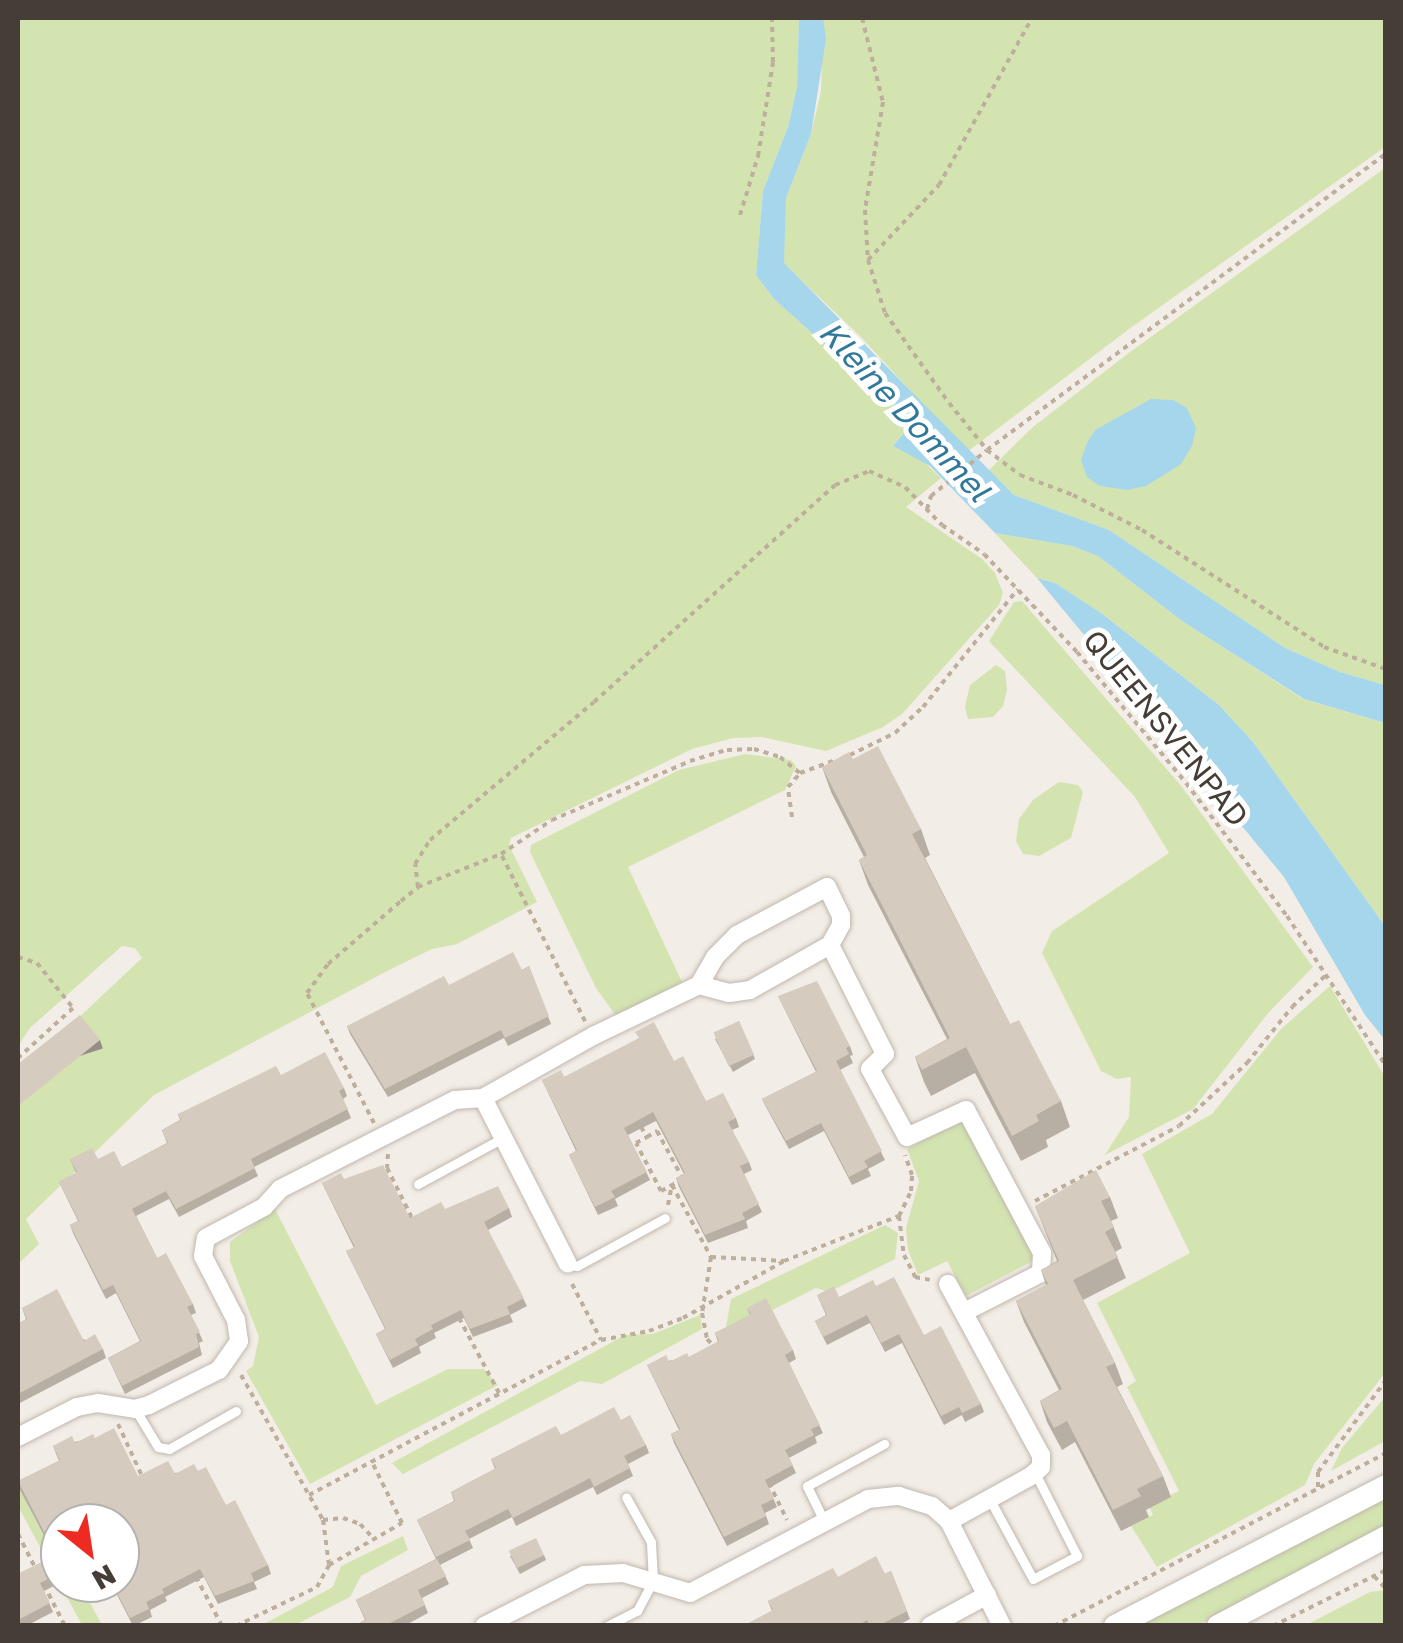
<!DOCTYPE html>
<html>
<head>
<meta charset="utf-8">
<style>
	body { margin:0 }
	#map { position:relative; width:1403px; height:1643px; overflow:hidden; background:#f2ede6; font-family:"Golos Text",sans-serif }
	div>[style] { position:absolute }
	[style*='--x'] { left:calc(var(--x)*1px); top:calc(var(--y)*1px); width:calc(var(--w)*1px); rotate:calc(var(--a)*1deg) }
	.green>* { inset:0; background:#d3e4b1 }
	.water>* { inset:0; background:#a6d6ec }
	.path>* { height:4px; margin-top:-2px; transform-origin:0; background:repeating-linear-gradient(90deg,#beae9c 0 5px,transparent 0 10px) }
	.roads { filter:drop-shadow(0 0 2px #c0b7ad) drop-shadow(0 0 2px #c0b7ad) }
	.service>* { height:9px; margin:-4.5px; padding:0 4.5px; transform-origin:4.5px; border-radius:4.5px; background:#fff }
	.minor>* { height:18px; margin:-9px; padding:0 9px; transform-origin:9px; border-radius:9px; background:#fff }
	.tertiary>* { height:22px; margin:-11px; padding:0 11px; transform-origin:11px; border-radius:11px; background:#fff }
	.wall>* { inset:0; background:#b8afa4 }
	.shaded-wall>* { inset:0; background:#968e86; transform-origin:0 0 }
	.building>* { inset:0; background:#d6cbbf; transform-origin:0 0 }
	span { translate:-50% -50%; white-space:nowrap; text-align:center; line-height:1.15; -webkit-text-stroke:10px #fff; paint-order:stroke }
	.street-label { font-size:30px; color:#453d36 }
	.water-label { font-size:32px; color:#31799b; font-style:italic }
	.frame { position:absolute; inset:0; border:20px solid #453d36; pointer-events:none }
	.north { position:absolute; left:40px; top:1503px; width:100px; height:100px; box-sizing:border-box; background:#fff; border:2px solid #b5b1af; border-radius:50%; rotate:150deg; font-size:28px; font-weight:700; line-height:40px; text-align:center; color:#453d36 }
	.north::after { content:''; display:block; margin:auto; width:35px; height:45px; background:#ed2b22; clip-path:polygon(50% 0,100% 100%,50% 72%,0 100%) }
</style>
</head>
<body>
<div id="map">
	<div class="green">
		<div style="clip-path:polygon(18px 18px,799px 18px,797px 87px,788px 127px,763px 191px,756px 275px,774px 299px,905px 416px,904px 433px,893px 446px,923px 461px,941px 478px,906px 507px,982px 559px,995px 573px,1003px 593px,999px 605px,902px 714px,883px 727px,826px 751px,762px 737px,733px 738px,692px 749px,511px 838px,509px 845px,537px 902px,457px 944px,432px 949px,389px 970px,154px 1095px,26px 1219px,39px 1244px,18px 1264px,18px 1075px,142px 958px,135px 948px,122px 946px,30px 1028px,18px 1046px)"></div>
		<div style="clip-path:polygon(823px 18px,1385px 18px,1385px 147px,1129px 329px,967px 452px,861px 337px,783px 263px,786px 198px,811px 134px,821px 91px)"></div>
		<div style="clip-path:polygon(1385px 168px,1385px 685px,1340px 672px,1285px 648px,1109px 530px,1014px 495px,989px 470px,1033px 427px,1130px 352px)"></div>
		<div style="clip-path:polygon(995px 533px,1072px 546px,1098px 556px,1182px 621px,1303px 699px,1385px 723px,1385px 926px,1253px 742px,1219px 705px,1101px 613px,1055px 583px,1037px 578px)"></div>
		<div style="clip-path:polygon(1022px 601px,1182px 787px,1313px 967px,1269px 1012px,1193px 1109px,1105px 1155px,1129px 1117px,1131px 1077px,1117px 1079px,1101px 1071px,1042px 953px,1052px 931px,1169px 853px,1135px 797px,989px 641px,1014px 602px)"></div>
		<div style="clip-path:polygon(996px 665px,1005px 671px,1007px 690px,1003px 706px,993px 717px,968px 719px,965px 707px,970px 685px)"></div>
		<div style="clip-path:polygon(745px 754px,791px 760px,796px 766px,785px 790px,628px 867px,682px 982px,616px 1016px,596px 988px,530px 852px,531px 845px,679px 770px)"></div>
		<div style="clip-path:polygon(1059px 782px,1078px 785px,1083px 792px,1071px 838px,1039px 856px,1023px 854px,1016px 841px,1019px 819px,1033px 800px)"></div>
		<div style="clip-path:polygon(1330px 986px,1385px 1077px,1385px 1373px,1314px 1464px,1305px 1485px,1157px 1567px,1131px 1526px,1153px 1515px,1149px 1506px,1179px 1491px,1127px 1387px,1136px 1381px,1097px 1303px,1190px 1253px,1142px 1154px,1212px 1114px,1281px 1029px)"></div>
		<div style="clip-path:polygon(959px 1122px,964px 1122px,1034px 1254px,1031px 1262px,966px 1296px,947px 1261px,918px 1275px,908px 1250px,906px 1228px,919px 1181px,907px 1149px)"></div>
		<div style="clip-path:polygon(275px 1209px,376px 1405px,448px 1369px,484px 1369px,498px 1385px,310px 1484px,246px 1371px,253px 1366px,259px 1337px,230px 1261px,230px 1242px)"></div>
		<div style="clip-path:polygon(885px 1225px,898px 1233px,895px 1259px,829px 1292px,816px 1288px,743px 1325px,726px 1327px,731px 1299px)"></div>
		<div style="clip-path:polygon(700px 1315px,702px 1329px,602px 1384px,580px 1381px,403px 1474px,392px 1463px,625px 1335px,653px 1334px)"></div>
		<div style="clip-path:polygon(1385px 1397px,1385px 1441px,1331px 1471px,1342px 1448px)"></div>
		<div style="clip-path:polygon(18px 1483px,60px 1548px,60px 1583px,79px 1583px,102px 1625px,82px 1625px,18px 1506px)"></div>
		<div style="clip-path:polygon(1385px 1492px,1385px 1528px,1198px 1625px,1125px 1626px)"></div>
		<div style="clip-path:polygon(403px 1536px,408px 1550px,361px 1576px,350px 1597px,295px 1625px,262px 1625px,333px 1587px,341px 1566px)"></div>
		<div style="clip-path:polygon(1385px 1590px,1385px 1625px,1306px 1625px,1370px 1592px)"></div>
	</div>
	<div class="water">
		<div style="clip-path:polygon(799px 18px,823px 18px,826px 39px,811px 134px,786px 198px,784px 263px,1014px 495px,1109px 530px,1285px 648px,1340px 672px,1385px 685px,1385px 723px,1304px 699px,1182px 621px,1098px 556px,1072px 546px,995px 533px,930px 466px,893px 446px,904px 433px,905px 416px,774px 299px,756px 275px,763px 191px,788px 127px,797px 87px)"></div>
		<div style="clip-path:polygon(1151px 399px,1173px 400px,1187px 408px,1196px 428px,1192px 446px,1181px 464px,1146px 486px,1127px 490px,1100px 486px,1087px 477px,1081px 460px,1087px 443px,1095px 430px)"></div>
		<div style="clip-path:polygon(1037px 578px,1055px 583px,1101px 613px,1219px 705px,1253px 742px,1385px 926px,1385px 1040px,1365px 1015px,1284px 877px)"></div>
	</div>
	<div class="path">
		<div style="--x:862;--y:18;--w:87;--a:76"></div>
		<div style="--x:883;--y:102;--w:109;--a:99.5"></div>
		<div style="--x:865;--y:210;--w:50;--a:86.6"></div>
		<div style="--x:868;--y:260;--w:56;--a:72.2"></div>
		<div style="--x:885;--y:313;--w:110;--a:54.6"></div>
		<div style="--x:949;--y:403;--w:60;--a:51"></div>
		<div style="--x:987;--y:450;--w:41;--a:37.1"></div>
		<div style="--x:1020;--y:475;--w:57;--a:20.7"></div>
		<div style="--x:1073;--y:495;--w:77;--a:26.9"></div>
		<div style="--x:1142;--y:530;--w:216;--a:32.7"></div>
		<div style="--x:1324;--y:647;--w:66;--a:19.5"></div>
		<div style="--x:740;--y:215;--w:62;--a:-73"></div>
		<div style="--x:758;--y:156;--w:95;--a:-80.9"></div>
		<div style="--x:773;--y:62;--w:44;--a:-91.3"></div>
		<div style="--x:868;--y:260;--w:103;--a:-46.6"></div>
		<div style="--x:939;--y:185;--w:191;--a:-60.9"></div>
		<div style="--x:927;--y:509;--w:14;--a:-73"></div>
		<div style="--x:931;--y:496;--w:72;--a:-39.4"></div>
		<div style="--x:987;--y:450;--w:497;--a:-36.6"></div>
		<div style="--x:850;--y:755;--w:50;--a:-26.1"></div>
		<div style="--x:895;--y:733;--w:38;--a:-43"></div>
		<div style="--x:923;--y:707;--w:151;--a:-51.2"></div>
		<div style="--x:792;--y:817;--w:30;--a:-98"></div>
		<div style="--x:788;--y:787;--w:18;--a:-49"></div>
		<div style="--x:800;--y:773;--w:38;--a:-20"></div>
		<div style="--x:502;--y:856;--w:185;--a:63.3"></div>
		<div style="--x:418;--y:887;--w:23;--a:-97"></div>
		<div style="--x:415;--y:864;--w:28;--a:-58"></div>
		<div style="--x:430;--y:840;--w:214;--a:-40.1"></div>
		<div style="--x:594;--y:702;--w:324;--a:-42"></div>
		<div style="--x:835;--y:485;--w:37;--a:-22"></div>
		<div style="--x:869;--y:471;--w:39;--a:24"></div>
		<div style="--x:905;--y:487;--w:53;--a:45.8"></div>
		<div style="--x:942;--y:525;--w:51;--a:34.6"></div>
		<div style="--x:984;--y:554;--w:135;--a:46.5"></div>
		<div style="--x:1077;--y:652;--w:170;--a:50.2"></div>
		<div style="--x:1186;--y:783;--w:167;--a:52.8"></div>
		<div style="--x:1287;--y:916;--w:180;--a:56.6"></div>
		<div style="--x:18;--y:957;--w:20;--a:18"></div>
		<div style="--x:37;--y:963;--w:58;--a:51.3"></div>
		<div style="--x:73;--y:1008;--w:74;--a:137.7"></div>
		<div style="--x:374;--y:1123;--w:146;--a:-117.3"></div>
		<div style="--x:307;--y:993;--w:36;--a:-54"></div>
		<div style="--x:328;--y:964;--w:96;--a:-40.8"></div>
		<div style="--x:401;--y:901;--w:22;--a:-39"></div>
		<div style="--x:418;--y:887;--w:89;--a:-21.7"></div>
		<div style="--x:501;--y:854;--w:61;--a:-33.7"></div>
		<div style="--x:552;--y:820;--w:150;--a:-23.1"></div>
		<div style="--x:690;--y:761;--w:39;--a:-17"></div>
		<div style="--x:727;--y:750;--w:27;--a:-2"></div>
		<div style="--x:754;--y:749;--w:27;--a:17"></div>
		<div style="--x:780;--y:757;--w:26;--a:39"></div>
		<div style="--x:641;--y:1127;--w:12;--a:59"></div>
		<div style="--x:647;--y:1137;--w:12;--a:-31"></div>
		<div style="--x:657;--y:1131;--w:55;--a:61.6"></div>
		<div style="--x:683;--y:1179;--w:25;--a:151"></div>
		<div style="--x:661;--y:1191;--w:54;--a:-117.5"></div>
		<div style="--x:636;--y:1143;--w:13;--a:-29"></div>
		<div style="--x:388;--y:1154;--w:14;--a:94"></div>
		<div style="--x:387;--y:1168;--w:54;--a:63.4"></div>
		<div style="--x:411;--y:1216;--w:7;--a:106"></div>
		<div style="--x:672;--y:1185;--w:82;--a:61.6"></div>
		<div style="--x:711;--y:1257;--w:57;--a:99.1"></div>
		<div style="--x:702;--y:1313;--w:26;--a:79"></div>
		<div style="--x:707;--y:1339;--w:10;--a:45"></div>
		<div style="--x:1035;--y:1201;--w:162;--a:-27.5"></div>
		<div style="--x:1179;--y:1126;--w:93;--a:-42.8"></div>
		<div style="--x:1247;--y:1063;--w:72;--a:-51.2"></div>
		<div style="--x:1292;--y:1007;--w:48;--a:-43.3"></div>
		<div style="--x:668;--y:1205;--w:20;--a:-79"></div>
		<div style="--x:899;--y:1216;--w:28;--a:-64"></div>
		<div style="--x:911;--y:1191;--w:16;--a:-86"></div>
		<div style="--x:912;--y:1175;--w:21;--a:-109"></div>
		<div style="--x:711;--y:1257;--w:73;--a:3.1"></div>
		<div style="--x:572;--y:1284;--w:63;--a:62.6"></div>
		<div style="--x:459;--y:1318;--w:85;--a:61.9"></div>
		<div style="--x:241;--y:1375;--w:167;--a:60.5"></div>
		<div style="--x:323;--y:1520;--w:20;--a:-6"></div>
		<div style="--x:343;--y:1518;--w:18;--a:19"></div>
		<div style="--x:360;--y:1524;--w:21;--a:47"></div>
		<div style="--x:118;--y:1424;--w:60;--a:65.2"></div>
		<div style="--x:769;--y:1483;--w:41;--a:64.1"></div>
		<div style="--x:1318;--y:1487;--w:15;--a:-90"></div>
		<div style="--x:1318;--y:1472;--w:114;--a:-53.5"></div>
		<div style="--x:309;--y:1495;--w:331;--a:-28"></div>
		<div style="--x:601;--y:1340;--w:49;--a:-10.6"></div>
		<div style="--x:649;--y:1331;--w:36;--a:-21"></div>
		<div style="--x:683;--y:1318;--w:116;--a:-29.4"></div>
		<div style="--x:784;--y:1261;--w:123;--a:-21.4"></div>
		<div style="--x:899;--y:1216;--w:39;--a:83"></div>
		<div style="--x:904;--y:1255;--w:25;--a:63"></div>
		<div style="--x:915;--y:1277;--w:15;--a:11"></div>
		<div style="--x:323;--y:1520;--w:45;--a:82.4"></div>
		<div style="--x:18;--y:1534;--w:38;--a:63"></div>
		<div style="--x:1374;--y:1576;--w:18;--a:47"></div>
		<div style="--x:196;--y:1577;--w:55;--a:62"></div>
		<div style="--x:44;--y:1585;--w:46;--a:62.9"></div>
		<div style="--x:236;--y:1626;--w:90;--a:-25.7"></div>
		<div style="--x:317;--y:1587;--w:25;--a:-61"></div>
		<div style="--x:329;--y:1565;--w:84;--a:-29.9"></div>
		<div style="--x:402;--y:1523;--w:70;--a:-116.2"></div>
		<div style="--x:1054;--y:1626;--w:374;--a:-27.5"></div>
		<div style="--x:1273;--y:1626;--w:126;--a:-26.4"></div>
	</div>
	<div class="roads">
		<div class="service">
			<div style="--x:418;--y:1184;--w:94;--a:-28.5"></div>
			<div style="--x:568;--y:1264;--w:9;--a:13"></div>
			<div style="--x:577;--y:1266;--w:100;--a:-28.6"></div>
			<div style="--x:135;--y:1409;--w:44;--a:58.8"></div>
			<div style="--x:158;--y:1447;--w:11;--a:10"></div>
			<div style="--x:169;--y:1449;--w:77;--a:-29.6"></div>
			<div style="--x:989;--y:1498;--w:92;--a:61.5"></div>
			<div style="--x:1033;--y:1579;--w:50;--a:-27.6"></div>
			<div style="--x:1077;--y:1556;--w:93;--a:-116.8"></div>
			<div style="--x:824;--y:1521;--w:39;--a:-116"></div>
			<div style="--x:807;--y:1486;--w:88;--a:-28.6"></div>
			<div style="--x:607;--y:1626;--w:34;--a:-27"></div>
			<div style="--x:637;--y:1611;--w:34;--a:-62"></div>
			<div style="--x:653;--y:1581;--w:39;--a:-93"></div>
			<div style="--x:651;--y:1542;--w:51;--a:-119.1"></div>
		</div>
		<div class="minor">
			<div style="--x:699;--y:985;--w:32;--a:-60"></div>
			<div style="--x:715;--y:957;--w:31;--a:-45"></div>
			<div style="--x:737;--y:935;--w:102;--a:-28.1"></div>
			<div style="--x:827;--y:887;--w:32;--a:64"></div>
			<div style="--x:841;--y:916;--w:9;--a:90"></div>
			<div style="--x:841;--y:925;--w:23;--a:119"></div>
			<div style="--x:483;--y:1098;--w:186;--a:62.9"></div>
			<div style="--x:948;--y:1284;--w:195;--a:61.5"></div>
			<div style="--x:1041;--y:1455;--w:12;--a:90"></div>
			<div style="--x:1041;--y:1467;--w:13;--a:138"></div>
			<div style="--x:1031;--y:1476;--w:94;--a:151.2"></div>
			<div style="--x:18;--y:1437;--w:66;--a:-27"></div>
			<div style="--x:77;--y:1407;--w:21;--a:-11"></div>
			<div style="--x:98;--y:1403;--w:37;--a:9"></div>
			<div style="--x:135;--y:1409;--w:15;--a:-16"></div>
			<div style="--x:149;--y:1405;--w:78;--a:-26.6"></div>
			<div style="--x:219;--y:1370;--w:35;--a:-55"></div>
			<div style="--x:239;--y:1341;--w:21;--a:-98"></div>
			<div style="--x:236;--y:1320;--w:72;--a:-117.3"></div>
			<div style="--x:203;--y:1256;--w:18;--a:-81"></div>
			<div style="--x:206;--y:1238;--w:66;--a:-28.1"></div>
			<div style="--x:264;--y:1207;--w:24;--a:-48"></div>
			<div style="--x:280;--y:1189;--w:196;--a:-27"></div>
			<div style="--x:455;--y:1100;--w:28;--a:-4"></div>
			<div style="--x:483;--y:1098;--w:126;--a:-29.4"></div>
			<div style="--x:593;--y:1036;--w:118;--a:-25.7"></div>
			<div style="--x:699;--y:985;--w:31;--a:15"></div>
			<div style="--x:729;--y:993;--w:21;--a:-8"></div>
			<div style="--x:750;--y:990;--w:92;--a:-29.4"></div>
			<div style="--x:830;--y:945;--w:122;--a:63.2"></div>
			<div style="--x:885;--y:1054;--w:21;--a:135"></div>
			<div style="--x:870;--y:1069;--w:77;--a:61.4"></div>
			<div style="--x:907;--y:1137;--w:65;--a:-24.6"></div>
			<div style="--x:966;--y:1110;--w:162;--a:62"></div>
			<div style="--x:1042;--y:1253;--w:20;--a:93"></div>
			<div style="--x:1041;--y:1273;--w:86;--a:153.1"></div>
			<div style="--x:484;--y:1626;--w:112;--a:-27"></div>
			<div style="--x:584;--y:1575;--w:39;--a:-3"></div>
			<div style="--x:623;--y:1573;--w:70;--a:16.6"></div>
			<div style="--x:690;--y:1593;--w:201;--a:-27.8"></div>
			<div style="--x:868;--y:1499;--w:31;--a:-6"></div>
			<div style="--x:899;--y:1496;--w:34;--a:17"></div>
			<div style="--x:932;--y:1506;--w:23;--a:41"></div>
			<div style="--x:949;--y:1521;--w:118;--a:63.2"></div>
			<div style="--x:930;--y:1626;--w:65;--a:-28.5"></div>
		</div>
		<div class="tertiary">
			<div style="--x:1115;--y:1626;--w:305;--a:-27.3"></div>
			<div style="--x:1218;--y:1626;--w:190;--a:-27.9"></div>
		</div>
	</div>
	<div class="wall">
		<div style="clip-path:polygon(853px 759px,921px 829px,930px 855px,925px 858px,1010px 1024px,1061px 1101px,1070px 1127px,1046px 1140px,1048px 1147px,1021px 1161px,975px 1073px,931px 1096px,924px 1082px,915px 1057px,947px 1039px,868px 885px,859px 860px,864px 857px,831px 792px,822px 767px)"></div>
		<div style="clip-path:polygon(529px 966px,551px 1024px,508px 1046px,504px 1038px,388px 1097px,350px 1034px,347px 1026px,449px 985px,522px 970px)"></div>
		<div style="clip-path:polygon(778px 996px,850px 1046px,853px 1055px,850px 1056px,853px 1063px,840px 1070px,885px 1160px,868px 1169px,871px 1176px,852px 1185px,824px 1131px,789px 1149px,766px 1107px,762px 1099px,816px 1072px)"></div>
		<div style="clip-path:polygon(739px 1021px,755px 1059px,733px 1072px,715px 1039px)"></div>
		<div style="clip-path:polygon(674px 1061px,706px 1101px,736px 1118px,739px 1127px,732px 1130px,749px 1162px,752px 1170px,744px 1174px,762px 1212px,746px 1221px,748px 1228px,708px 1243px,679px 1187px,676px 1178px,684px 1174px,656px 1121px,628px 1135px,650px 1180px,615px 1199px,618px 1206px,598px 1215px,569px 1155px,576px 1151px,542px 1080px)"></div>
		<div style="clip-path:polygon(281px 1075px,344px 1088px,347px 1096px,343px 1099px,351px 1118px,254px 1167px,258px 1176px,179px 1217px,169px 1199px,136px 1216px,157px 1258px,193px 1304px,196px 1313px,191px 1315px,203px 1341px,199px 1343px,202px 1355px,125px 1394px,108px 1358px,140px 1341px,116px 1293px,106px 1299px,73px 1233px,70px 1225px,78px 1221px,59px 1182px,76px 1173px,70px 1159px,98px 1159px,122px 1167px,167px 1143px,162px 1130px,180px 1120px,178px 1114px)"></div>
		<div style="clip-path:polygon(344px 1179px,410px 1218px,445px 1209px,509px 1208px,512px 1217px,488px 1230px,527px 1306px,510px 1315px,513px 1322px,473px 1337px,464px 1318px,434px 1333px,436px 1338px,419px 1347px,421px 1353px,393px 1368px,376px 1334px,385px 1329px,346px 1251px,354px 1248px,322px 1183px)"></div>
		<div style="clip-path:polygon(1110px 1197px,1118px 1218px,1111px 1221px,1122px 1248px,1115px 1252px,1126px 1278px,1083px 1300px,1115px 1363px,1123px 1384px,1117px 1387px,1163px 1476px,1171px 1497px,1146px 1510px,1149px 1517px,1121px 1531px,1075px 1442px,1062px 1450px,1047px 1422px,1040px 1401px,1059px 1390px,1024px 1322px,1016px 1301px,1046px 1285px,1041px 1270px,1057px 1261px,1035px 1206px)"></div>
		<div style="clip-path:polygon(876px 1286px,924px 1335px,981px 1404px,984px 1412px,965px 1422px,962px 1415px,944px 1425px,902px 1343px,885px 1352px,870px 1323px,827px 1345px,815px 1321px,826px 1315px,817px 1295px,839px 1297px)"></div>
		<div style="clip-path:polygon(22px 1308px,103px 1349px,106px 1358px,18px 1404px,18px 1324px,26px 1319px)"></div>
		<div style="clip-path:polygon(747px 1308px,793px 1350px,796px 1359px,789px 1363px,823px 1433px,815px 1437px,817px 1443px,789px 1458px,796px 1473px,769px 1488px,777px 1507px,765px 1513px,769px 1524px,727px 1546px,674px 1443px,671px 1434px,679px 1430px,647px 1365px,689px 1357px,718px 1342px,715px 1333px,750px 1315px)"></div>
		<div style="clip-path:polygon(621px 1420px,646px 1445px,649px 1453px,628px 1464px,633px 1476px,597px 1495px,593px 1487px,516px 1526px,512px 1517px,469px 1539px,473px 1548px,440px 1565px,449px 1584px,422px 1598px,428px 1613px,404px 1626px,354px 1626px,365px 1620px,356px 1600px,436px 1559px,417px 1520px,454px 1501px,451px 1492px,495px 1469px,491px 1459px,561px 1435px)"></div>
		<div style="clip-path:polygon(95px 1438px,138px 1476px,198px 1471px,226px 1505px,268px 1565px,271px 1574px,254px 1582px,257px 1589px,218px 1604px,204px 1577px,165px 1597px,167px 1601px,150px 1610px,152px 1617px,133px 1626px,111px 1583px,120px 1583px,120px 1523px,60px 1523px,60px 1583px,44px 1591px,53px 1612px,26px 1626px,18px 1626px,18px 1574px,55px 1556px,20px 1490px,18px 1481px,59px 1461px,53px 1446px)"></div>
		<div style="clip-path:polygon(544px 1555px,546px 1560px,520px 1574px,510px 1556px)"></div>
		<div style="clip-path:polygon(891px 1571px,910px 1619px,897px 1626px,743px 1626px,772px 1611px,768px 1601px,838px 1577px,885px 1574px)"></div>
	</div>
	<div class="shaded-wall">
		<div style="left:100px;top:1040px;width:9px;height:105px;rotate:72deg"></div>
	</div>
	<div class="building">
		<div style="clip-path:polygon(878px 746px,921px 829px,912px 834px,1010px 1024px,1019px 1020px,1061px 1101px,1036px 1115px,1039px 1121px,1012px 1136px,966px 1047px,922px 1070px,915px 1057px,950px 1038px,859px 860px,867px 855px,822px 767px,849px 752px,853px 759px)"></div>
		<div style="clip-path:polygon(513px 952px,522px 970px,529px 966px,549px 1016px,505px 1038px,501px 1030px,385px 1089px,347px 1026px,444px 976px,449px 985px)"></div>
		<div style="clip-path:polygon(817px 981px,850px 1046px,846px 1048px,849px 1054px,836px 1061px,882px 1151px,864px 1161px,868px 1167px,849px 1177px,821px 1123px,786px 1141px,762px 1099px,817px 1071px,778px 996px)"></div>
		<div style="clip-path:polygon(80px 1015px,100px 1040px,18px 1106px,18px 1064px)"></div>
		<div style="left:739px;top:1021px;width:37px;height:28px;rotate:66deg"></div>
		<div style="clip-path:polygon(654px 1022px,674px 1061px,683px 1056px,706px 1101px,723px 1093px,736px 1118px,728px 1122px,749px 1162px,740px 1166px,759px 1204px,742px 1213px,745px 1219px,705px 1235px,676px 1178px,685px 1173px,653px 1112px,624px 1128px,647px 1172px,611px 1191px,615px 1197px,595px 1207px,569px 1155px,577px 1150px,542px 1080px,561px 1070px,564px 1077px,581px 1068px,639px 1038px,635px 1032px)"></div>
		<div style="clip-path:polygon(325px 1052px,344px 1088px,339px 1091px,348px 1109px,251px 1159px,255px 1168px,176px 1209px,166px 1191px,132px 1209px,157px 1258px,166px 1253px,193px 1304px,187px 1307px,200px 1332px,196px 1334px,199px 1347px,122px 1386px,108px 1358px,141px 1341px,113px 1285px,103px 1290px,70px 1225px,79px 1221px,59px 1182px,77px 1172px,70px 1159px,92px 1148px,98px 1159px,114px 1151px,122px 1167px,168px 1143px,162px 1130px,181px 1120px,178px 1114px,276px 1066px,281px 1075px)"></div>
		<div style="clip-path:polygon(383px 1165px,410px 1218px,441px 1202px,445px 1209px,498px 1186px,509px 1208px,484px 1222px,524px 1298px,507px 1307px,510px 1314px,470px 1329px,461px 1310px,431px 1325px,433px 1329px,415px 1339px,418px 1345px,390px 1360px,376px 1334px,386px 1329px,346px 1251px,355px 1247px,322px 1183px,341px 1173px,344px 1179px)"></div>
		<div style="clip-path:polygon(1096px 1170px,1110px 1197px,1101px 1201px,1114px 1227px,1105px 1232px,1118px 1257px,1073px 1280px,1115px 1363px,1106px 1367px,1163px 1476px,1137px 1489px,1141px 1496px,1113px 1510px,1067px 1421px,1054px 1428px,1040px 1401px,1062px 1389px,1016px 1301px,1048px 1284px,1041px 1270px,1059px 1261px,1035px 1206px)"></div>
		<div style="clip-path:polygon(894px 1277px,924px 1335px,941px 1326px,981px 1404px,962px 1413px,959px 1407px,941px 1416px,899px 1334px,881px 1343px,867px 1315px,823px 1337px,815px 1321px,827px 1315px,817px 1295px,834px 1286px,839px 1297px,873px 1280px,876px 1286px)"></div>
		<div style="clip-path:polygon(57px 1289px,84px 1341px,95px 1334px,103px 1349px,18px 1394px,18px 1324px,27px 1319px,22px 1308px)"></div>
		<div style="clip-path:polygon(766px 1298px,793px 1350px,785px 1355px,820px 1425px,811px 1429px,814px 1435px,785px 1450px,793px 1465px,765px 1480px,774px 1499px,761px 1505px,766px 1516px,724px 1537px,671px 1434px,680px 1429px,647px 1365px,666px 1355px,669px 1362px,687px 1353px,689px 1357px,719px 1341px,715px 1333px,751px 1314px,747px 1308px)"></div>
		<div style="clip-path:polygon(614px 1407px,621px 1420px,630px 1415px,646px 1445px,624px 1456px,630px 1468px,594px 1487px,590px 1478px,513px 1518px,508px 1509px,465px 1531px,470px 1540px,436px 1557px,417px 1520px,455px 1501px,451px 1492px,496px 1468px,491px 1459px,556px 1426px,561px 1435px)"></div>
		<div style="clip-path:polygon(114px 1428px,138px 1476px,168px 1461px,175px 1474px,194px 1464px,198px 1471px,206px 1467px,226px 1505px,235px 1500px,268px 1565px,251px 1573px,254px 1581px,215px 1596px,200px 1569px,162px 1589px,164px 1593px,146px 1602px,149px 1609px,130px 1618px,112px 1583px,120px 1583px,120px 1523px,60px 1523px,60px 1573px,40px 1583px,50px 1603px,18px 1620px,18px 1574px,56px 1555px,18px 1481px,60px 1460px,53px 1446px,72px 1436px,75px 1443px,93px 1434px,95px 1438px)"></div>
		<div style="left:536px;top:1538px;width:19px;height:30px;rotate:65deg"></div>
		<div style="clip-path:polygon(876px 1556px,885px 1574px,891px 1571px,907px 1611px,878px 1626px,870px 1626px,867px 1620px,857px 1626px,743px 1626px,773px 1610px,768px 1601px,833px 1568px,838px 1577px)"></div>
		<div style="clip-path:polygon(437px 1559px,446px 1576px,418px 1590px,425px 1605px,384px 1626px,354px 1626px,366px 1620px,356px 1600px)"></div>
	</div>
	<div class="street-label">
		<span style="left:1166px;top:728px;rotate:51deg">QUEENSVENPAD</span>
	</div>
	<div class="water-label">
		<span style="left:905px;top:411px;rotate:47deg">Kleine Dommel</span>
	</div>
	<div class="frame"></div>
	<div class="north">N</div>
</div>
</body>
</html>
